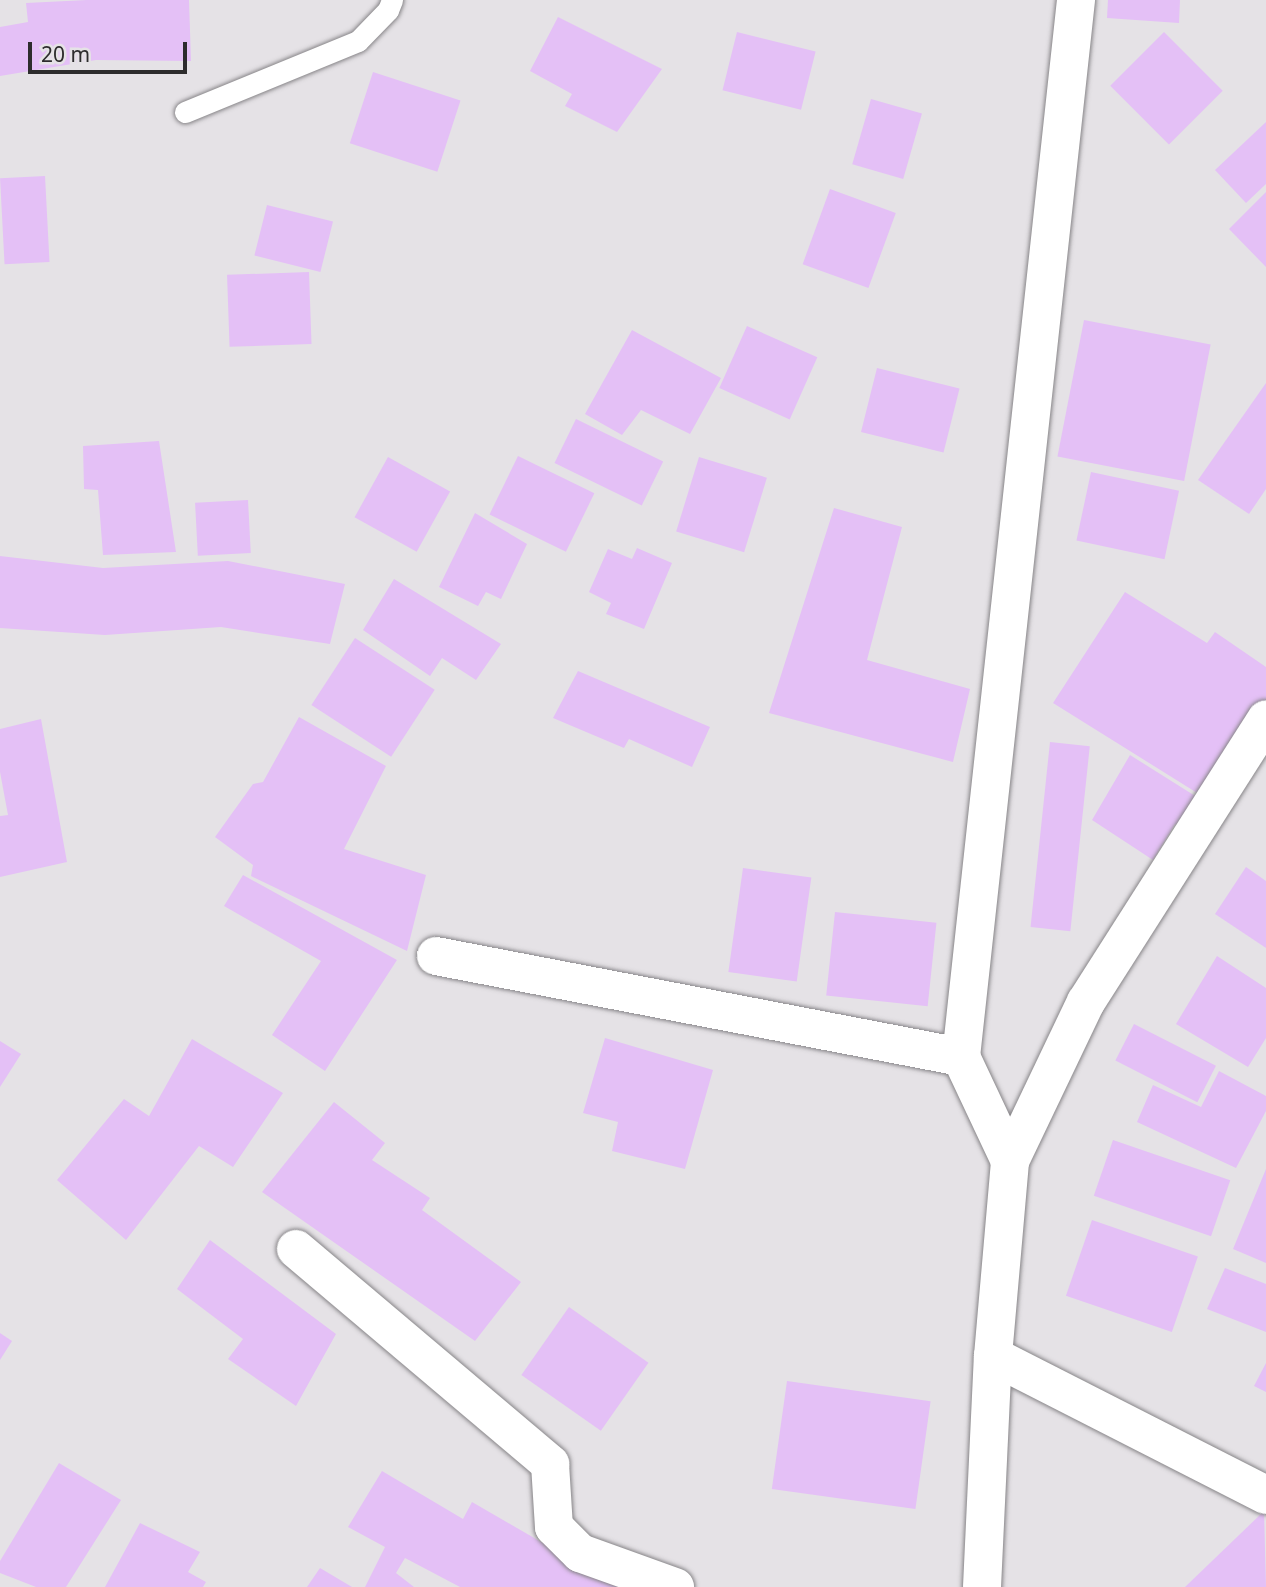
<!DOCTYPE html>
<html>
<head>
<meta charset="utf-8">
<style>
	body { margin:0 }
	#map { position:relative; width:1266px; height:1587px; overflow:hidden; background:#e5e2e6; font-family:"Noto Sans",sans-serif }
	div>[style] { position:absolute }
	[style*='--x'] { left:calc(var(--x)*1px); top:calc(var(--y)*1px); width:calc(var(--w)*1px); rotate:calc(var(--a)*1deg) }
	.building>* { inset:0; background:#e4c0f6; transform-origin:0 0 }
	.roads { filter:drop-shadow(0 0 2px #878588) drop-shadow(0 0 2px #878588) }
	.lane>* { height:21px; margin:-10.5px; padding:0 10.5px; transform-origin:10.5px; border-radius:10.5px; background:#fff }
	.street>* { height:38px; margin:-19px; padding:0 19px; transform-origin:19px; border-radius:19px; background:#fff }
	span { translate:-50% -50%; white-space:nowrap; text-align:center; line-height:1.15; -webkit-text-stroke:5px #e5e2e6; paint-order:stroke }
	.scale { position:absolute; left:28px; top:42px; width:159px; height:32px; box-sizing:border-box; border:4px solid #2d2c2d; border-top:0; padding-left:9px; font-size:21px; line-height:24px; white-space:nowrap; color:#2d2c2d; -webkit-text-stroke:5px #e5e2e6; paint-order:stroke }
</style>
</head>
<body>
<div id="map">
	<div class="building">
		<div style="clip-path:polygon(87px 0,189px 0,191px 61px,96px 60px,0 76px,0 27px,28px 22px,26px 3px)"></div>
		<div style="clip-path:polygon(1108px 0,1180px 0,1179px 23px,1107px 18px)"></div>
		<div style="clip-path:polygon(558px 17px,662px 69px,617px 132px,565px 106px,572px 94px,530px 71px)"></div>
		<div style="left:737px;top:32px;width:81px;height:60px;rotate:14deg"></div>
		<div style="left:1164px;top:32px;width:83px;height:76px;rotate:45deg"></div>
		<div style="left:373px;top:72px;width:92px;height:75px;rotate:18deg"></div>
		<div style="left:871px;top:99px;width:53px;height:68px;rotate:16deg"></div>
		<div style="clip-path:polygon(1266px 122px,1266px 184px,1246px 203px,1215px 170px)"></div>
		<div style="left:45px;top:176px;width:86px;height:45px;rotate:87deg"></div>
		<div style="left:830px;top:189px;width:70px;height:80px;rotate:20deg"></div>
		<div style="clip-path:polygon(1266px 192px,1266px 267px,1229px 229px)"></div>
		<div style="left:267px;top:205px;width:68px;height:52px;rotate:14deg"></div>
		<div style="left:309px;top:272px;width:72px;height:82px;rotate:88deg"></div>
		<div style="left:1084px;top:320px;width:129px;height:139px;rotate:11deg"></div>
		<div style="left:747px;top:326px;width:77px;height:68px;rotate:24deg"></div>
		<div style="clip-path:polygon(632px 330px,721px 378px,690px 434px,641px 410px,622px 435px,585px 414px)"></div>
		<div style="left:877px;top:368px;width:85px;height:66px;rotate:14deg"></div>
		<div style="clip-path:polygon(1266px 383px,1266px 489px,1249px 514px,1198px 480px)"></div>
		<div style="left:576px;top:419px;width:97px;height:49px;rotate:26deg"></div>
		<div style="clip-path:polygon(159px 441px,176px 552px,103px 555px,98px 490px,84px 489px,83px 446px)"></div>
		<div style="left:518px;top:456px;width:85px;height:65px;rotate:26deg"></div>
		<div style="left:388px;top:457px;width:71px;height:69px;rotate:29deg"></div>
		<div style="left:699px;top:457px;width:71px;height:78px;rotate:17deg"></div>
		<div style="left:1091px;top:472px;width:90px;height:70px;rotate:12deg"></div>
		<div style="left:248px;top:500px;width:53px;height:53px;rotate:87deg"></div>
		<div style="clip-path:polygon(834px 508px,902px 527px,867px 660px,970px 689px,953px 762px,769px 713px)"></div>
		<div style="clip-path:polygon(475px 513px,527px 544px,501px 599px,486px 592px,478px 606px,439px 587px)"></div>
		<div style="clip-path:polygon(637px 548px,672px 563px,644px 629px,606px 614px,611px 603px,589px 592px,608px 549px,632px 559px)"></div>
		<div style="clip-path:polygon(0 556px,103px 568px,228px 561px,345px 584px,330px 644px,221px 627px,105px 635px,0 628px)"></div>
		<div style="clip-path:polygon(394px 579px,501px 644px,476px 680px,442px 658px,430px 676px,363px 630px)"></div>
		<div style="clip-path:polygon(1125px 592px,1207px 643px,1215px 632px,1266px 667px,1266px 699px,1202px 796px,1053px 703px)"></div>
		<div style="left:355px;top:638px;width:95px;height:80px;rotate:33deg"></div>
		<div style="clip-path:polygon(578px 671px,710px 727px,692px 767px,629px 739px,624px 748px,553px 718px)"></div>
		<div style="clip-path:polygon(299px 717px,386px 766px,344px 849px,426px 875px,407px 951px,251px 876px,253px 865px,215px 837px,253px 784px,263px 782px)"></div>
		<div style="clip-path:polygon(41px 719px,67px 862px,0 877px,0 816px,8px 815px,0 772px,0 729px)"></div>
		<div style="left:1050px;top:742px;width:40px;height:186px;rotate:6deg"></div>
		<div style="clip-path:polygon(1130px 755px,1200px 799px,1183px 829px,1175px 824px,1153px 860px,1092px 820px)"></div>
		<div style="clip-path:polygon(1246px 867px,1266px 881px,1266px 948px,1215px 914px)"></div>
		<div style="left:743px;top:868px;width:69px;height:105px;rotate:8deg"></div>
		<div style="clip-path:polygon(243px 875px,397px 960px,325px 1071px,272px 1035px,321px 961px,224px 906px)"></div>
		<div style="left:835px;top:912px;width:102px;height:84px;rotate:6deg"></div>
		<div style="clip-path:polygon(1217px 956px,1266px 988px,1266px 1038px,1248px 1067px,1176px 1024px)"></div>
		<div style="left:1134px;top:1024px;width:92px;height:41px;rotate:27deg"></div>
		<div style="clip-path:polygon(605px 1038px,713px 1070px,685px 1169px,612px 1151px,618px 1122px,583px 1113px)"></div>
		<div style="clip-path:polygon(192px 1039px,283px 1093px,233px 1167px,199px 1146px,126px 1240px,57px 1180px,124px 1099px,149px 1116px)"></div>
		<div style="clip-path:polygon(0 1041px,21px 1054px,0 1087px)"></div>
		<div style="clip-path:polygon(1219px 1071px,1266px 1096px,1266px 1111px,1236px 1168px,1137px 1122px,1153px 1085px,1201px 1107px)"></div>
		<div style="clip-path:polygon(334px 1102px,385px 1143px,372px 1160px,430px 1198px,422px 1210px,521px 1282px,475px 1341px,262px 1192px)"></div>
		<div style="left:1113px;top:1140px;width:124px;height:59px;rotate:19deg"></div>
		<div style="clip-path:polygon(1266px 1169px,1266px 1263px,1233px 1249px)"></div>
		<div style="left:1092px;top:1220px;width:112px;height:80px;rotate:19deg"></div>
		<div style="clip-path:polygon(210px 1240px,336px 1334px,296px 1406px,228px 1359px,243px 1339px,177px 1289px)"></div>
		<div style="clip-path:polygon(1225px 1268px,1266px 1284px,1266px 1332px,1207px 1309px)"></div>
		<div style="left:569px;top:1307px;width:97px;height:83px;rotate:35deg"></div>
		<div style="clip-path:polygon(0 1333px,12px 1341px,0 1360px)"></div>
		<div style="clip-path:polygon(1266px 1363px,1266px 1392px,1254px 1386px)"></div>
		<div style="left:787px;top:1381px;width:145px;height:109px;rotate:8deg"></div>
		<div style="clip-path:polygon(59px 1463px,121px 1500px,66px 1587px,36px 1587px,0 1573px,0 1561px)"></div>
		<div style="clip-path:polygon(382px 1471px,463px 1519px,472px 1502px,619px 1587px,460px 1587px,405px 1558px,396px 1573px,414px 1587px,365px 1587px,385px 1547px,348px 1527px)"></div>
		<div style="clip-path:polygon(1264px 1511px,1266px 1587px,1185px 1587px)"></div>
		<div style="clip-path:polygon(140px 1523px,200px 1552px,188px 1572px,206px 1582px,203px 1587px,105px 1587px)"></div>
		<div style="clip-path:polygon(320px 1568px,352px 1587px,307px 1587px)"></div>
	</div>
	<div class="roads">
		<div class="lane">
			<div style="--x:185;--y:112;--w:187;--a:-22.3"></div>
			<div style="--x:358;--y:41;--w:43;--a:-45.9"></div>
			<div style="--x:388;--y:10;--w:11;--a:-68"></div>
		</div>
		<div class="street">
			<div style="--x:436;--y:956;--w:535;--a:10.89"></div>
			<div style="--x:1010;--y:1161;--w:115;--a:-115.2"></div>
			<div style="--x:961;--y:1057;--w:1063;--a:-83.79"></div>
			<div style="--x:296;--y:1249;--w:333;--a:40.2"></div>
			<div style="--x:550;--y:1464;--w:63;--a:86.4"></div>
			<div style="--x:554;--y:1527;--w:37;--a:45"></div>
			<div style="--x:580;--y:1553;--w:101;--a:19.7"></div>
			<div style="--x:993;--y:1356;--w:306;--a:27"></div>
			<div style="--x:982;--y:1587;--w:231;--a:-87.3"></div>
			<div style="--x:993;--y:1356;--w:196;--a:-85"></div>
			<div style="--x:1010;--y:1161;--w:176;--a:-64.5"></div>
			<div style="--x:1086;--y:1002;--w:335;--a:-57.5"></div>
		</div>
	</div>
	<div class="scale">20 m</div>
</div>
</body>
</html>
